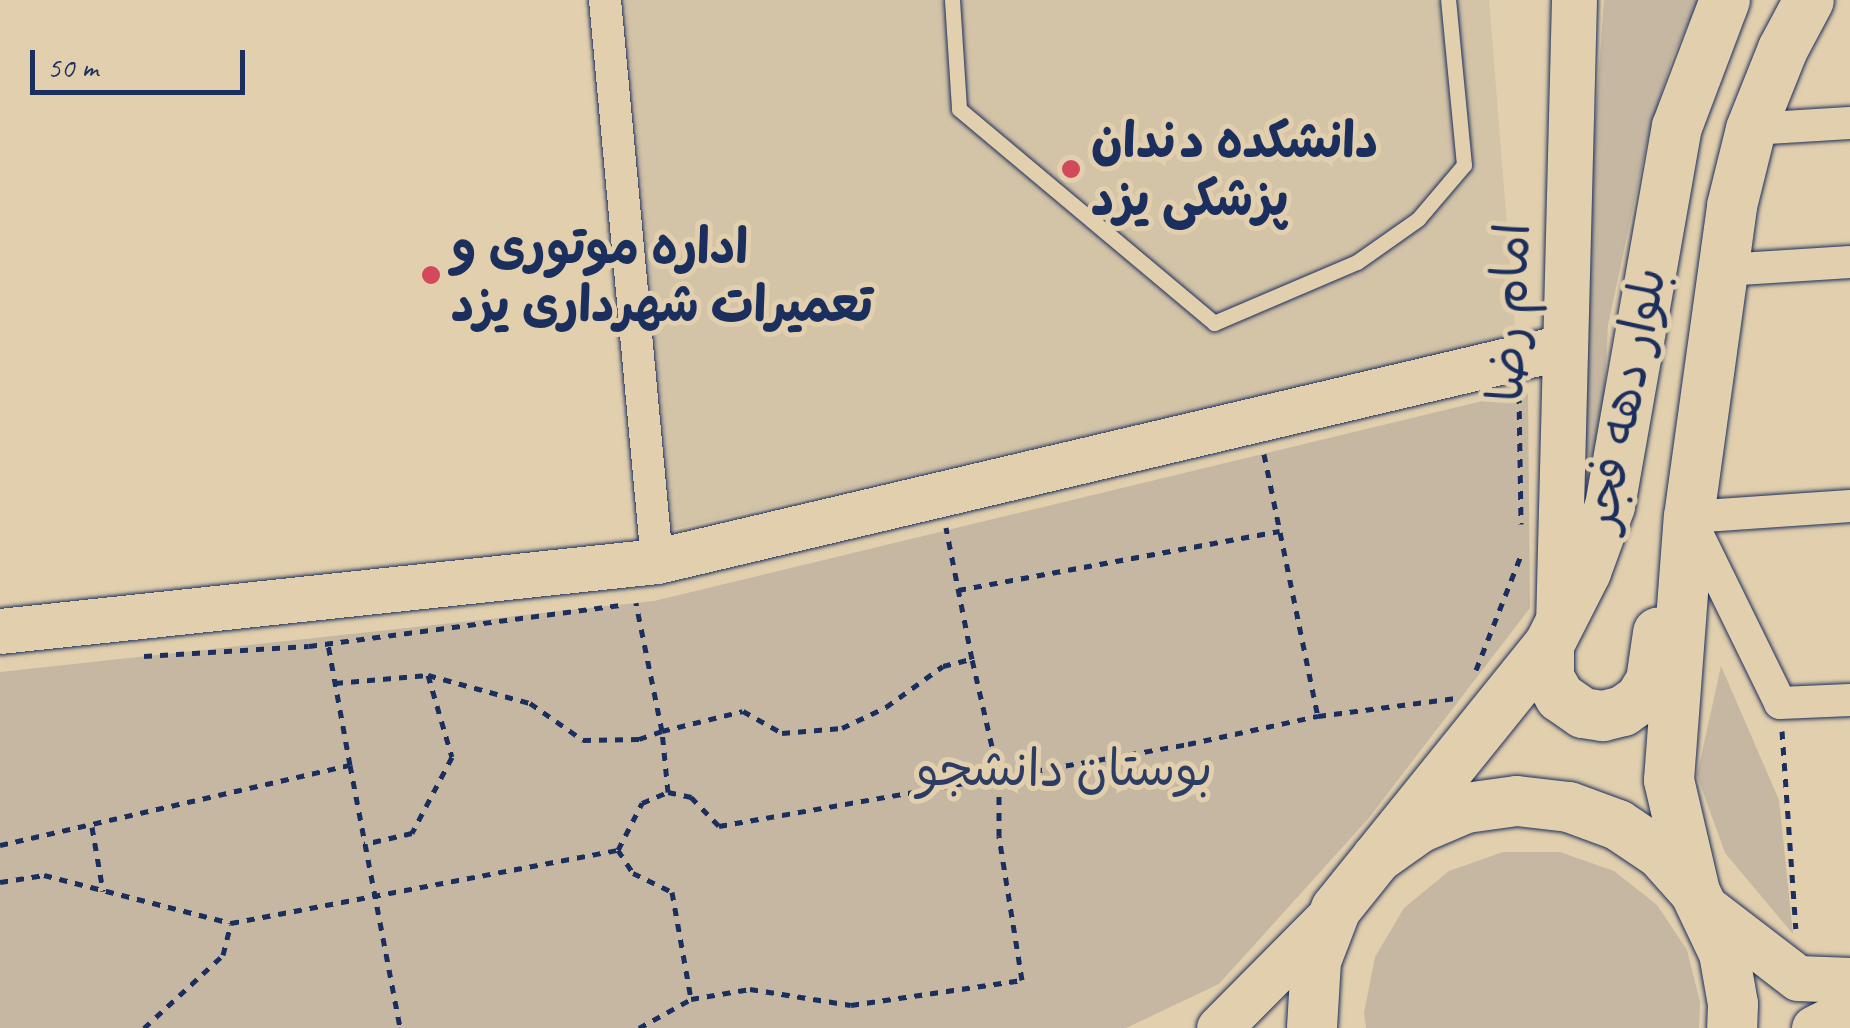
<!DOCTYPE html>
<html>
<head>
<meta charset="utf-8">
<style>
	body { margin:0 }
	#map { position:relative; width:1850px; height:1028px; overflow:hidden; background:#e2cfad; font-family:Caveat,"Playpen Sans Arabic",sans-serif }
	div>[style] { position:absolute }
	[style*='--x'] { left:calc(var(--x)*1px); top:calc(var(--y)*1px); width:calc(var(--w)*1px); rotate:calc(var(--a)*1deg) }
	.built>* { inset:0; background:#d3c3a7 }
	.green>* { inset:0; background:#c5b7a1 }
	.path>* { height:5px; margin-top:-2.5px; transform-origin:0; background:repeating-linear-gradient(90deg,#1b2f5e 0 8px,transparent 0 16px) }
	.roads { filter:drop-shadow(0 0 2px #1b2f5e) drop-shadow(0 0 2px #1b2f5e) }
	.lane>* { height:15px; margin:-7.5px; padding:0 7.5px; transform-origin:7.5px; border-radius:7.5px; background:#e2cfad }
	.street>* { height:32px; margin:-16px; padding:0 16px; transform-origin:16px; border-radius:16px; background:#e2cfad }
	.secondary>* { height:45px; margin:-22.5px; padding:0 22.5px; transform-origin:22.5px; border-radius:22.5px; background:#e2cfad }
	.primary>* { height:50px; margin:-25px; padding:0 25px; transform-origin:25px; border-radius:25px; background:#e2cfad }
	.dots>* { width:28px; height:28px; translate:-50% -50%; box-sizing:border-box; border:5px solid #e2cfad; border-radius:50% }
	span { translate:-50% -50%; white-space:nowrap; text-align:center; line-height:1.15; -webkit-text-stroke:10px #e2cfad; paint-order:stroke }
	.poi-label { font-size:50px; color:#1b2f5e; font-weight:700 }
	.left { translate:0 -50%; text-align:left }
	.street-label { font-size:50px; color:#1b2f5e }
	.park-label { font-size:50px; color:#2c3d65 }
	.scale { position:absolute; left:30px; top:50px; width:215px; height:45px; box-sizing:border-box; border:5px solid #1b2f5e; border-top:0; padding-left:12px; font-size:30px; line-height:35px; white-space:nowrap; color:#1b2f5e; -webkit-text-stroke:8px #e2cfad; paint-order:stroke }
</style>
</head>
<body>
<div id="map">
	<div class="built">
		<div style="clip-path:polygon(625px 0,1489px 0,1516px 338px,673px 529px)"></div>
	</div>
	<div class="green">
		<div style="clip-path:polygon(1604px 0,1699px 0,1673px 56px,1649px 133px,1608px 325px,1601px 458px,1567px 514px)"></div>
		<div style="clip-path:polygon(1528px 390px,1530px 608px,1368px 819px,1219px 984px,1126px 1028px,0 1028px,0 672px,654px 601px)"></div>
		<div style="clip-path:polygon(1721px 666px,1779px 800px,1793px 934px,1725px 853px,1697px 775px)"></div>
		<div style="clip-path:polygon(1503px 852px,1560px 852px,1614px 871px,1657px 905px,1687px 950px,1700px 1002px,1699px 1028px,1366px 1028px,1364px 1013px,1375px 957px,1404px 908px,1449px 871px)"></div>
	</div>
	<div class="path">
		<div style="--x:1519;--y:395;--w:129;--a:89.1"></div>
		<div style="--x:1264;--y:454;--w:268;--a:78.4"></div>
		<div style="--x:1318;--y:716;--w:139;--a:-7.4"></div>
		<div style="--x:958;--y:590;--w:327;--a:-10.4"></div>
		<div style="--x:144;--y:656;--w:165;--a:-3.5"></div>
		<div style="--x:309;--y:646;--w:314;--a:-7.5"></div>
		<div style="--x:1476;--y:670;--w:123;--a:-68.6"></div>
		<div style="--x:428;--y:675;--w:106;--a:15.4"></div>
		<div style="--x:530;--y:703;--w:65;--a:34.9"></div>
		<div style="--x:583;--y:740;--w:56;--a:-1"></div>
		<div style="--x:639;--y:739;--w:24;--a:-19"></div>
		<div style="--x:662;--y:731;--w:131;--a:-101.5"></div>
		<div style="--x:335;--y:683;--w:93;--a:-4.9"></div>
		<div style="--x:428;--y:675;--w:85;--a:73.7"></div>
		<div style="--x:452;--y:757;--w:86;--a:117.8"></div>
		<div style="--x:412;--y:833;--w:49;--a:167.1"></div>
		<div style="--x:1782;--y:731;--w:198;--a:86"></div>
		<div style="--x:350;--y:765;--w:268;--a:79.2"></div>
		<div style="--x:668;--y:792;--w:61;--a:-95.6"></div>
		<div style="--x:662;--y:731;--w:83;--a:-13.9"></div>
		<div style="--x:743;--y:711;--w:45;--a:29.4"></div>
		<div style="--x:782;--y:733;--w:60;--a:-4.8"></div>
		<div style="--x:842;--y:728;--w:49;--a:-25.5"></div>
		<div style="--x:886;--y:707;--w:70;--a:-35.7"></div>
		<div style="--x:943;--y:666;--w:30;--a:-14"></div>
		<div style="--x:972;--y:659;--w:134;--a:-101.2"></div>
		<div style="--x:92;--y:827;--w:65;--a:80.2"></div>
		<div style="--x:0;--y:845;--w:359;--a:-12.9"></div>
		<div style="--x:350;--y:765;--w:123;--a:-100.3"></div>
		<div style="--x:618;--y:850;--w:27;--a:57"></div>
		<div style="--x:633;--y:873;--w:43;--a:26"></div>
		<div style="--x:672;--y:892;--w:109;--a:79.9"></div>
		<div style="--x:691;--y:999;--w:60;--a:-9.6"></div>
		<div style="--x:750;--y:989;--w:102;--a:9"></div>
		<div style="--x:851;--y:1005;--w:173;--a:-8.3"></div>
		<div style="--x:1022;--y:980;--w:146;--a:-99.1"></div>
		<div style="--x:999;--y:836;--w:59;--a:-90"></div>
		<div style="--x:999;--y:777;--w:121;--a:-102.9"></div>
		<div style="--x:0;--y:882;--w:45;--a:-9"></div>
		<div style="--x:44;--y:875;--w:193;--a:14.4"></div>
		<div style="--x:231;--y:923;--w:394;--a:-10.7"></div>
		<div style="--x:618;--y:850;--w:53;--a:-62.9"></div>
		<div style="--x:642;--y:803;--w:28;--a:-23"></div>
		<div style="--x:668;--y:792;--w:24;--a:12"></div>
		<div style="--x:691;--y:797;--w:40;--a:46"></div>
		<div style="--x:719;--y:826;--w:476;--a:-9.9"></div>
		<div style="--x:1188;--y:744;--w:133;--a:-12.2"></div>
		<div style="--x:144;--y:1028;--w:108;--a:-42.7"></div>
		<div style="--x:223;--y:955;--w:33;--a:-76"></div>
		<div style="--x:639;--y:1028;--w:60;--a:-29.1"></div>
	</div>
	<div class="roads">
		<div class="lane">
			<div style="--x:952;--y:0;--w:109;--a:86.3"></div>
			<div style="--x:959;--y:109;--w:333;--a:40"></div>
			<div style="--x:1214;--y:323;--w:155;--a:-23.1"></div>
			<div style="--x:1357;--y:262;--w:75;--a:-35.2"></div>
			<div style="--x:1418;--y:219;--w:71;--a:-49.6"></div>
			<div style="--x:1464;--y:165;--w:166;--a:-95.5"></div>
		</div>
		<div class="street">
			<div style="--x:605;--y:0;--w:563;--a:84.7"></div>
			<div style="--x:1751;--y:129;--w:99;--a:-3.5"></div>
			<div style="--x:1724;--y:270;--w:126;--a:-3.6"></div>
			<div style="--x:1850;--y:506;--w:161;--a:176.1"></div>
			<div style="--x:1689;--y:517;--w:207;--a:63.9"></div>
			<div style="--x:1780;--y:703;--w:70;--a:-2.5"></div>
		</div>
		<div class="secondary">
			<div style="--x:1558;--y:627;--w:627;--a:-88.54"></div>
			<div style="--x:0;--y:631;--w:661;--a:-6.08"></div>
			<div style="--x:657;--y:561;--w:931;--a:-13.29"></div>
			<div style="--x:1704;--y:906;--w:118;--a:37.5"></div>
			<div style="--x:1798;--y:978;--w:52;--a:2.2"></div>
			<div style="--x:1219;--y:1028;--w:165;--a:-45.2"></div>
			<div style="--x:1814;--y:1028;--w:40;--a:-26.6"></div>
		</div>
		<div class="primary">
			<div style="--x:1549;--y:645;--w:33;--a:90"></div>
			<div style="--x:1549;--y:678;--w:22;--a:60"></div>
			<div style="--x:1560;--y:697;--w:28;--a:35"></div>
			<div style="--x:1583;--y:713;--w:20;--a:9"></div>
			<div style="--x:1603;--y:716;--w:21;--a:-14"></div>
			<div style="--x:1623;--y:711;--w:21;--a:-35"></div>
			<div style="--x:1640;--y:699;--w:21;--a:-59"></div>
			<div style="--x:1651;--y:681;--w:49;--a:-81.7"></div>
			<div style="--x:1377;--y:858;--w:274;--a:-51.1"></div>
			<div style="--x:1549;--y:645;--w:82;--a:-63.1"></div>
			<div style="--x:1586;--y:572;--w:70;--a:-70"></div>
			<div style="--x:1610;--y:506;--w:385;--a:-80"></div>
			<div style="--x:1677;--y:127;--w:136;--a:-69.3"></div>
			<div style="--x:1695;--y:892;--w:115;--a:-103.1"></div>
			<div style="--x:1669;--y:780;--w:264;--a:-85.7"></div>
			<div style="--x:1689;--y:517;--w:314;--a:-82.1"></div>
			<div style="--x:1732;--y:206;--w:79;--a:-76.1"></div>
			<div style="--x:1751;--y:129;--w:86;--a:-68.2"></div>
			<div style="--x:1783;--y:49;--w:55;--a:-62"></div>
			<div style="--x:1312;--y:1028;--w:67;--a:-86.6"></div>
			<div style="--x:1316;--y:961;--w:56;--a:-69"></div>
			<div style="--x:1336;--y:909;--w:65;--a:-51.2"></div>
			<div style="--x:1377;--y:858;--w:52;--a:-35.5"></div>
			<div style="--x:1419;--y:828;--w:51;--a:-23.1"></div>
			<div style="--x:1466;--y:808;--w:51;--a:-7.8"></div>
			<div style="--x:1517;--y:801;--w:52;--a:6.6"></div>
			<div style="--x:1569;--y:807;--w:52;--a:20.2"></div>
			<div style="--x:1618;--y:825;--w:52;--a:34"></div>
			<div style="--x:1661;--y:854;--w:51;--a:48.2"></div>
			<div style="--x:1695;--y:892;--w:68;--a:64.6"></div>
			<div style="--x:1724;--y:953;--w:52;--a:80"></div>
			<div style="--x:1733;--y:1004;--w:24;--a:92"></div>
		</div>
	</div>
	<div class="dots">
		<div style="left:1071px;top:169px;background:#d1495b"></div>
		<div style="left:431px;top:275px;background:#d1495b"></div>
	</div>
	<div class="poi-label">
		<span class="left" style="left:1091px;top:169px">دانشکده دندان<br>پزشکی یزد</span>
		<span class="left" style="left:451px;top:275px">اداره موتوری و<br>تعمیرات شهرداری یزد</span>
	</div>
	<div class="street-label">
		<span style="left:1509px;top:312px;rotate:-88deg">امام رضا</span>
		<span style="left:1624px;top:399px;rotate:-79deg">بلوار دهه فجر</span>
	</div>
	<div class="park-label">
		<span style="left:1064px;top:769px">بوستان دانشجو</span>
	</div>
	<div class="scale">50 m</div>
</div>
</body>
</html>
